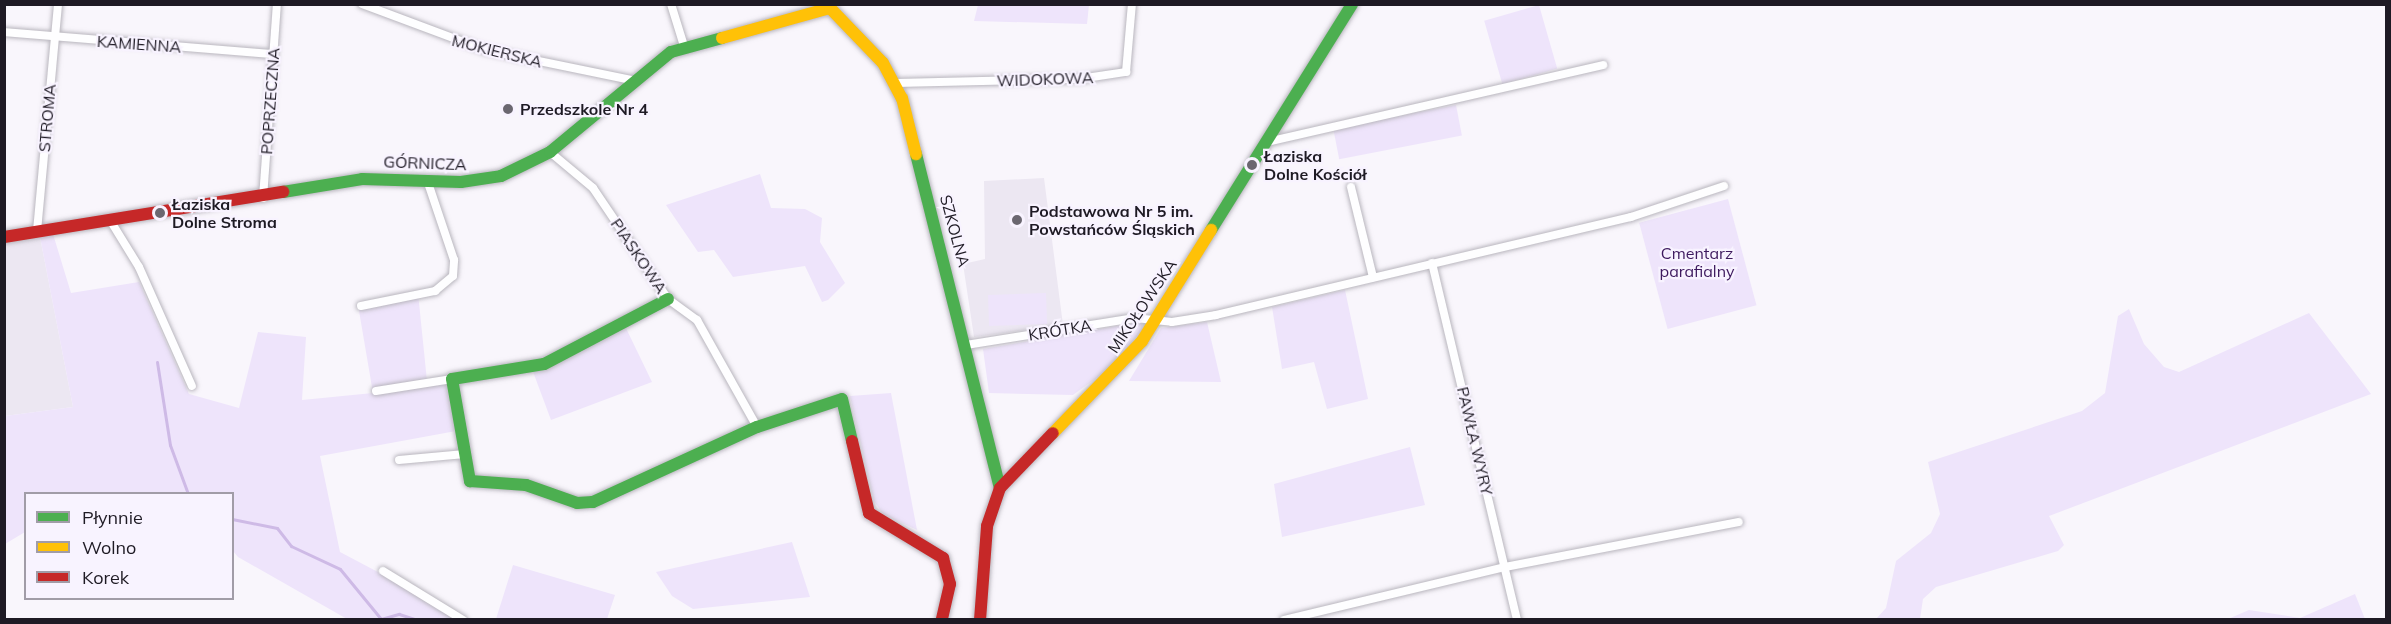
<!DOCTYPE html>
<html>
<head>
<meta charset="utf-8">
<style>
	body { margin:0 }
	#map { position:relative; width:2391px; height:624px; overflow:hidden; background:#f9f6fc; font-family:Mulish,sans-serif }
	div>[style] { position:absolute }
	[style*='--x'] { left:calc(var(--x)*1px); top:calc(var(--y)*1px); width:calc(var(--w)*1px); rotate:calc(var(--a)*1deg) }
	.built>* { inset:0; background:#ece7f2 }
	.green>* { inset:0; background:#eee4fb; transform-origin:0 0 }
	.stream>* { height:3px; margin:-1.5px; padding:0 1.5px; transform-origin:1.5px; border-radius:1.5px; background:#cebae6 }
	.roads { filter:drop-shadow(0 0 2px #b9b6be) drop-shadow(0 0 2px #b9b6be) }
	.street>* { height:8px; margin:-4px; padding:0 4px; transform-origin:4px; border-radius:4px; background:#fefeff }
	.fast>* { height:12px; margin:-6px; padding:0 6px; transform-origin:6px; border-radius:6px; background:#4caf50 }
	.slow>* { height:12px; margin:-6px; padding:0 6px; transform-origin:6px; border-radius:6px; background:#ffc107 }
	.jam>* { height:12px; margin:-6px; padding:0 6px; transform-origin:6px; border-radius:6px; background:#c62828 }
	.dots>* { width:16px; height:16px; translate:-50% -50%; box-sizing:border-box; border:3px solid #f8f3ff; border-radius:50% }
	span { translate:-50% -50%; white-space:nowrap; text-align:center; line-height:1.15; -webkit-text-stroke:4.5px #f8f3ff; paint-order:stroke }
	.street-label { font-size:16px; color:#1e1a24 }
	.poi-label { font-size:16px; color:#1e1a24; font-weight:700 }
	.left { translate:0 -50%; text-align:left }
	.park-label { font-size:16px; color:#3d195e }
	.frame { position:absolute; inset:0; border:6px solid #1e1a24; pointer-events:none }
	.legend { position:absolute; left:24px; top:492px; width:210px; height:108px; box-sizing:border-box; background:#f8f3ff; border:2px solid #a19ca7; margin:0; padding:8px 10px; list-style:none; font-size:18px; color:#1e1a24 }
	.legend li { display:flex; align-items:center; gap:12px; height:30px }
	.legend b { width:30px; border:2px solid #a19ca7 }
</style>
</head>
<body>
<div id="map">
	<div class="built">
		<div style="clip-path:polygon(1044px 178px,1063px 325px,974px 337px,963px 264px,985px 259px,984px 181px)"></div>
		<div style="clip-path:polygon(40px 237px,73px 407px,5px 416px,4px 241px)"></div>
	</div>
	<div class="green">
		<div style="clip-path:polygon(978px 5px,978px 4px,1089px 5px,1087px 24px,974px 21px)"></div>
		<div style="left:1539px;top:5px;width:66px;height:57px;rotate:74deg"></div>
		<div style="left:1456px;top:105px;width:31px;height:125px;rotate:79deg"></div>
		<div style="clip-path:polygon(760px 174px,771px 208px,805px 209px,822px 218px,820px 242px,845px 283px,828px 300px,822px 302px,805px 266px,733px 277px,714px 250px,698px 252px,666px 205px)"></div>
		<div style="left:1728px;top:199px;width:110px;height:92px;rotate:75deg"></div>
		<div style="clip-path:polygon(53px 234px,71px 293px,139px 282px,189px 394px,239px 408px,258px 332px,306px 337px,302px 400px,373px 393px,358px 305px,418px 293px,427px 381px,445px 379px,456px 431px,320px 456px,340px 552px,467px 619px,347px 619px,238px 557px,233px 551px,232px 494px,26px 494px,25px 532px,5px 544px,5px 416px,73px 407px,40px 237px)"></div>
		<div style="clip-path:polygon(1345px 290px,1368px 399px,1327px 409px,1314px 362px,1282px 369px,1272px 307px)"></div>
		<div style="left:1046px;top:293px;width:31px;height:58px;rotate:88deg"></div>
		<div style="clip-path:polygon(2129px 309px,2144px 344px,2164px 367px,2179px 372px,2309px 313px,2371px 394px,2049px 516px,2064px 545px,2058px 551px,1936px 587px,1923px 599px,1920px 619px,1876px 619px,1886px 608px,1896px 561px,1931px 533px,1940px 514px,1928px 462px,2082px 411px,2105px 393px,2118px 316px)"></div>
		<div style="clip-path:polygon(1141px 322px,1143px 329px,1113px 366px,1073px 395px,989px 393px,983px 349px)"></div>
		<div style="clip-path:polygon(1207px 322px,1221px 382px,1129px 381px,1161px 328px)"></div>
		<div style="clip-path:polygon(624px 324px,652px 382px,551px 420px,532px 369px)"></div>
		<div style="clip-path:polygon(891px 393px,917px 530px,883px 514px,874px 501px,850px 396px)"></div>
		<div style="clip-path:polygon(1410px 447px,1425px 505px,1282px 537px,1274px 484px)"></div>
		<div style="clip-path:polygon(792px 542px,810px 597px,693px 609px,672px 596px,656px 572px)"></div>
		<div style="clip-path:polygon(513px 565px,615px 595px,607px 619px,496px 619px)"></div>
		<div style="clip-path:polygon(2355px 594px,2365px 619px,2228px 619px,2249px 610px,2300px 618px)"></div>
	</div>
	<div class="stream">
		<div style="--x:157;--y:362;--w:84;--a:81.1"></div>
		<div style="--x:170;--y:445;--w:52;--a:69.8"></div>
		<div style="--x:232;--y:519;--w:46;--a:11.3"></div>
		<div style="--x:277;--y:528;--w:23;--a:52"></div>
		<div style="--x:291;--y:546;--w:54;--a:25.1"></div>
		<div style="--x:340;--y:569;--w:65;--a:50.6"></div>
		<div style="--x:381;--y:619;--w:19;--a:-16"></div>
		<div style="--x:399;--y:614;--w:20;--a:18"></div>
	</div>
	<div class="roads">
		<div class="street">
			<div style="--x:362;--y:4;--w:131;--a:20.5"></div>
			<div style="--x:485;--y:50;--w:154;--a:11.6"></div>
			<div style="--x:671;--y:4;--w:44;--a:72.8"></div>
			<div style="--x:4;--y:32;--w:270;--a:4.7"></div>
			<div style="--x:896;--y:83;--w:183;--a:-1.3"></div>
			<div style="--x:1079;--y:79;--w:48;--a:-8.5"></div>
			<div style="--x:1126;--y:72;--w:68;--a:-85"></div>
			<div style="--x:1267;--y:142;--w:345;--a:-12.9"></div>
			<div style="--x:550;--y:152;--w:56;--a:39.9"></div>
			<div style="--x:593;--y:188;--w:134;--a:56"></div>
			<div style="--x:668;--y:299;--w:36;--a:36"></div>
			<div style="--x:697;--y:320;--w:123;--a:60.7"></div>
			<div style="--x:1351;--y:187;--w:93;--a:76.3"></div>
			<div style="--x:263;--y:198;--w:195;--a:-85.9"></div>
			<div style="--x:110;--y:220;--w:55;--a:58.3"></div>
			<div style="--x:139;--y:267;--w:130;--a:66"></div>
			<div style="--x:37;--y:231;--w:228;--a:-84.7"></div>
			<div style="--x:1432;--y:263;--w:367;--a:76.6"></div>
			<div style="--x:361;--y:306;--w:76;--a:-11.5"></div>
			<div style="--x:435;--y:291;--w:23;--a:-40"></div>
			<div style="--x:453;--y:276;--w:16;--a:-86"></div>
			<div style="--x:454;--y:260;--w:84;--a:-108.6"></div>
			<div style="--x:966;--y:345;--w:171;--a:-9.1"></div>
			<div style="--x:1135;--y:318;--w:37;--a:6"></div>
			<div style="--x:1172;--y:322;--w:45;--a:-9"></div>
			<div style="--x:1216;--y:315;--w:426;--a:-13.3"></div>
			<div style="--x:1631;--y:217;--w:98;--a:-18.4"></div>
			<div style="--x:376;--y:391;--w:77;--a:-9"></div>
			<div style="--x:399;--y:460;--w:66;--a:-5.2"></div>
			<div style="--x:383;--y:571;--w:94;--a:31.5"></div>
			<div style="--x:1284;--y:620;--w:227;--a:-13.5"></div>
			<div style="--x:1505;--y:567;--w:238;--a:-10.9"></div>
		</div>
		<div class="fast">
			<div style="--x:916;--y:154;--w:344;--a:75.9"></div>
			<div style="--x:283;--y:192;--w:80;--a:-9.3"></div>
			<div style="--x:362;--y:179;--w:99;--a:1.7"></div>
			<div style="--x:461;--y:182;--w:40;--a:-8.5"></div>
			<div style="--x:501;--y:176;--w:55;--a:-26.1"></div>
			<div style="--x:550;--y:152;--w:157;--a:-39.6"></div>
			<div style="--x:671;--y:52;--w:53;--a:-15.4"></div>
			<div style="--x:1211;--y:230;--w:266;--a:-58"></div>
			<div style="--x:668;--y:299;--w:140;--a:152.3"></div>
			<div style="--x:544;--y:364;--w:93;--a:170.7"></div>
			<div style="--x:452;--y:379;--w:104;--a:80"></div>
			<div style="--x:470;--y:481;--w:56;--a:4.1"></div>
			<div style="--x:526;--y:485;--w:54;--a:19.4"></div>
			<div style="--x:577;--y:503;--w:16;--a:-4"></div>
			<div style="--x:593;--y:502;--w:180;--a:-24.6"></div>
			<div style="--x:757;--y:427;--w:89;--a:-18.2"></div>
			<div style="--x:842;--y:399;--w:43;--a:76.6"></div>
		</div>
		<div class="slow">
			<div style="--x:722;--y:38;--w:112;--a:-15.5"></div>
			<div style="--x:830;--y:8;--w:76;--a:46.1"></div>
			<div style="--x:883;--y:63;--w:40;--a:62"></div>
			<div style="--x:902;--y:98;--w:58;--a:76"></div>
			<div style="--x:1053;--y:433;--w:128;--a:-45.9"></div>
			<div style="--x:1142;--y:341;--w:131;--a:-58.1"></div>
		</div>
		<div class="jam">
			<div style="--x:4;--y:237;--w:283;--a:-9.2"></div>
			<div style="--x:852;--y:441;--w:74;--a:76.7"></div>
			<div style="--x:869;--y:513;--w:87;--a:31.3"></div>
			<div style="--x:943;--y:558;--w:27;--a:75"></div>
			<div style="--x:950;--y:584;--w:37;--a:103"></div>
			<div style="--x:980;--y:620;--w:94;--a:-85.7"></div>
			<div style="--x:987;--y:526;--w:40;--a:-71.1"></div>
			<div style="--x:1000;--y:488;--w:76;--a:-46.1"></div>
		</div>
	</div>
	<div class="dots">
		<div style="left:508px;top:109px;background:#6b6770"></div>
		<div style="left:1252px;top:165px;background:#6b6770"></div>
		<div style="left:160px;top:213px;background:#6b6770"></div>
		<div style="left:1017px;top:220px;background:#6b6770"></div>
	</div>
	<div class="street-label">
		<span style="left:139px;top:44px;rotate:4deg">KAMIENNA</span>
		<span style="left:497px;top:51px;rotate:14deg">MOKIERSKA</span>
		<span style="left:1045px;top:79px;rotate:-2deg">WIDOKOWA</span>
		<span style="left:270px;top:101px;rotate:-86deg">POPRZECZNA</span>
		<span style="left:47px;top:118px;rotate:-85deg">STROMA</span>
		<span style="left:425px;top:163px;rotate:2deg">GÓRNICZA</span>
		<span style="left:955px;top:231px;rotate:75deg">SZKOLNA</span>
		<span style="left:639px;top:256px;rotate:56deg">PIASKOWA</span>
		<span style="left:1142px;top:306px;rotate:-56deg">MIKOŁOWSKA</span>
		<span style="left:1060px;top:330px;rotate:-9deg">KRÓTKA</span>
		<span style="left:1475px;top:441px;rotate:77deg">PAWŁA WYRY</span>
	</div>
	<div class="poi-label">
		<span class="left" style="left:520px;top:109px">Przedszkole Nr 4</span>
		<span class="left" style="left:1264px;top:165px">Łaziska<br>Dolne Kościół</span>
		<span class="left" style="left:172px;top:213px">Łaziska<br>Dolne Stroma</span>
		<span class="left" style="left:1029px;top:220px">Podstawowa Nr 5 im.<br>Powstańców Śląskich</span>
	</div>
	<div class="park-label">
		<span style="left:1697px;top:262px">Cmentarz<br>parafialny</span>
	</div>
	<div class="frame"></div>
	<ul class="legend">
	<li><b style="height:8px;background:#4caf50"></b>Płynnie</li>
	<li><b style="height:8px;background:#ffc107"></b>Wolno</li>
	<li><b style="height:8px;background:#c62828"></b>Korek</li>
	</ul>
</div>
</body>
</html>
